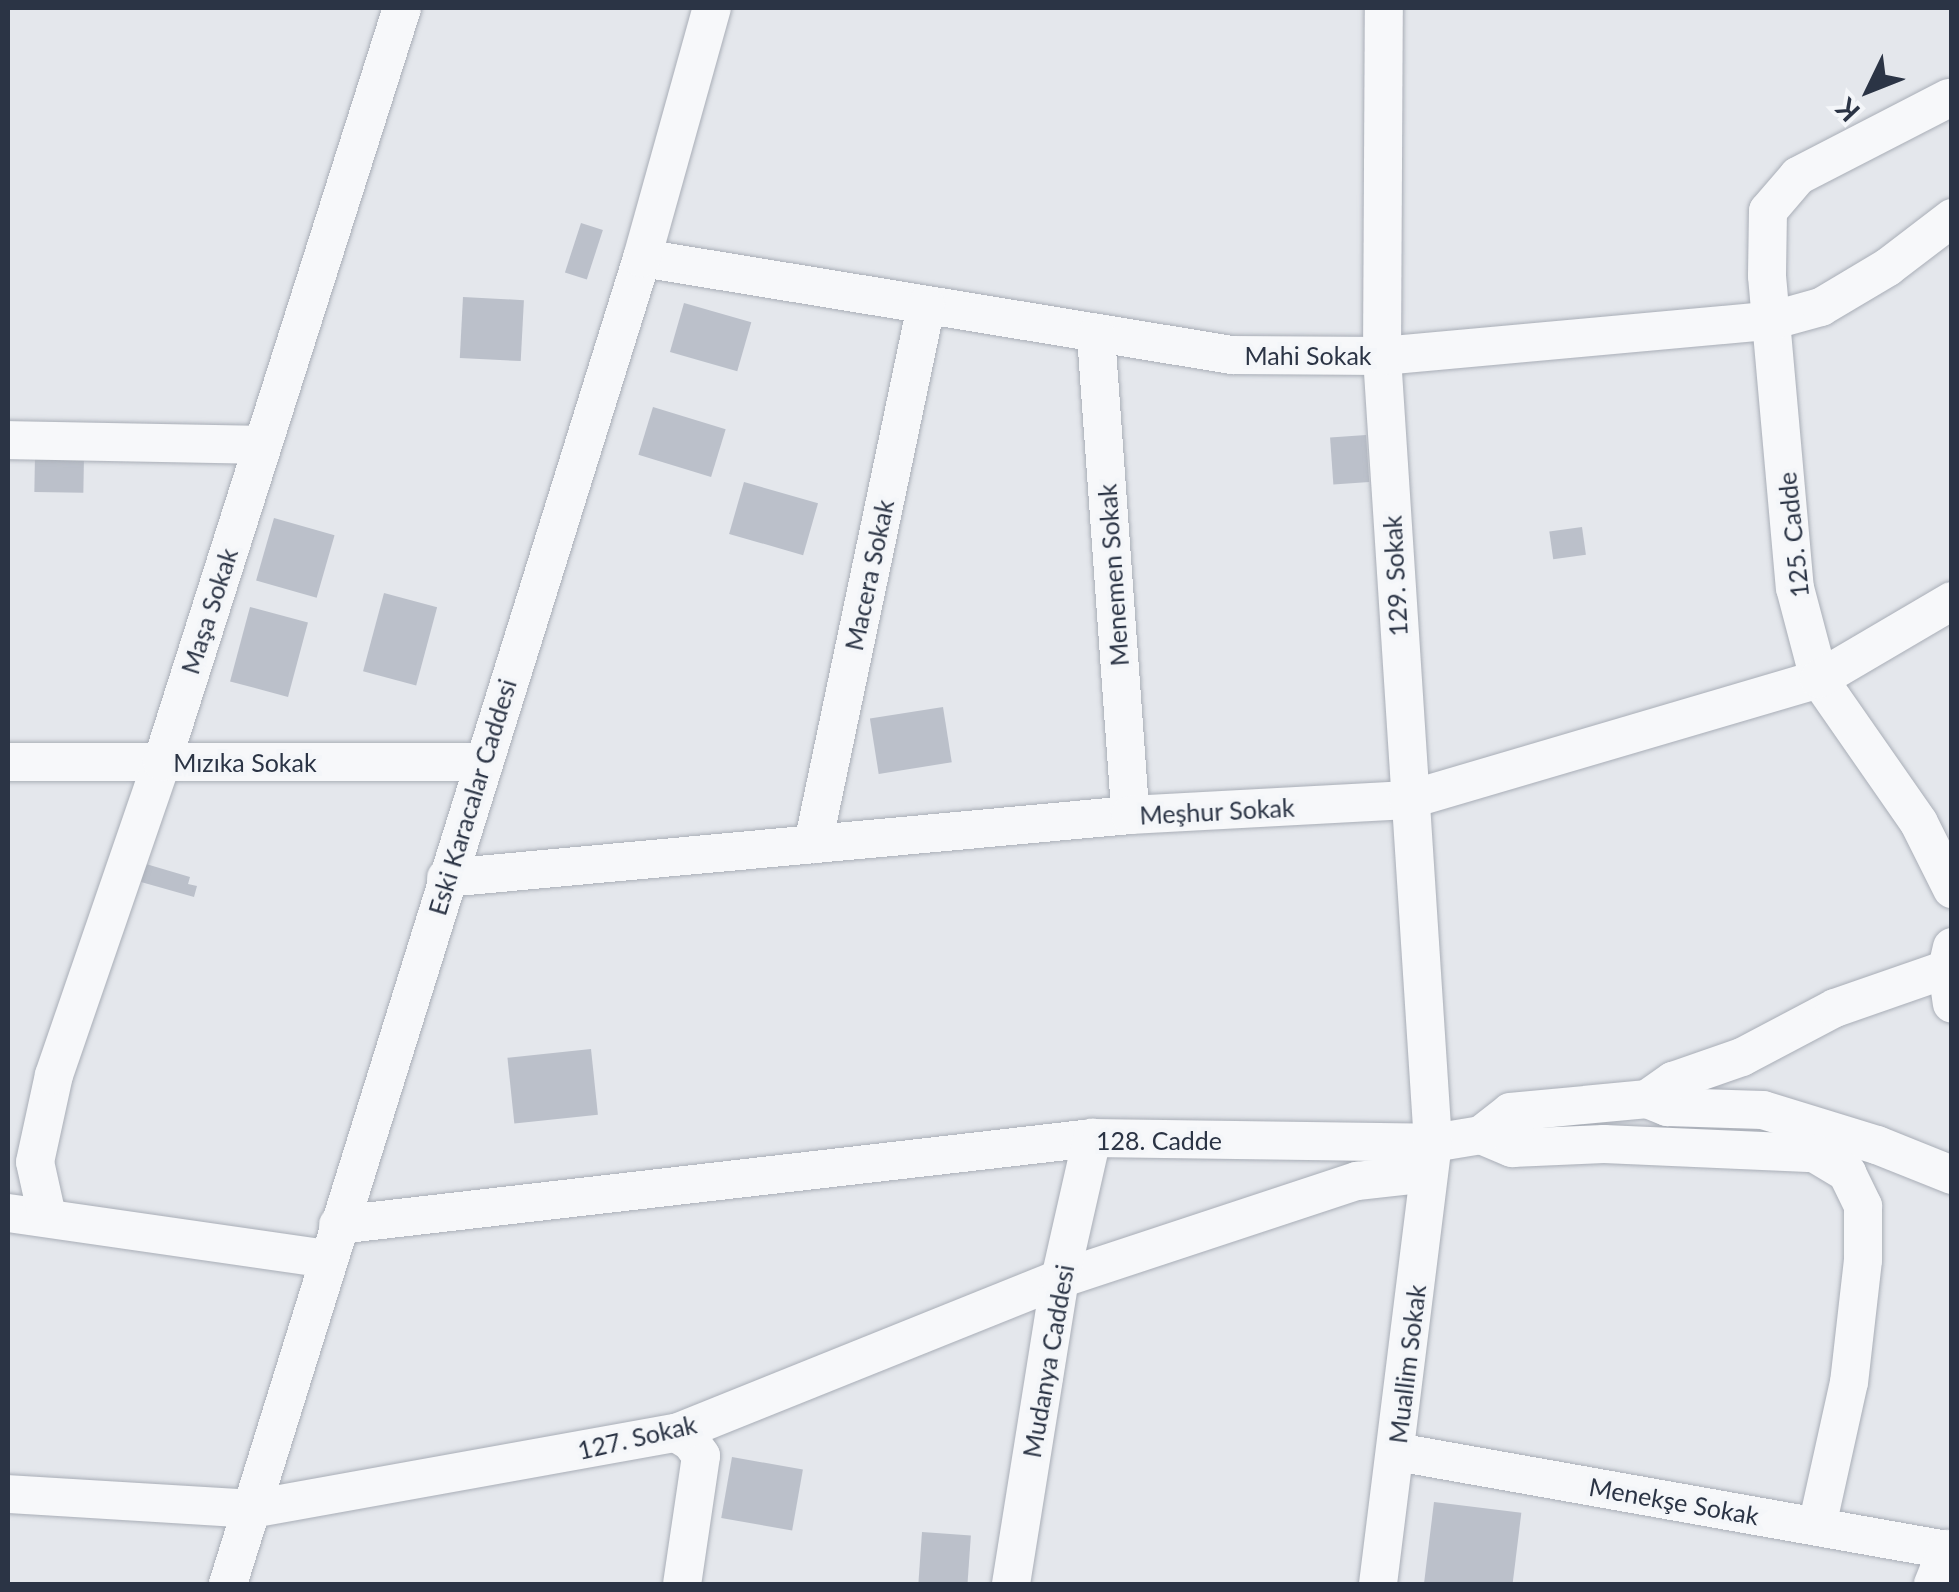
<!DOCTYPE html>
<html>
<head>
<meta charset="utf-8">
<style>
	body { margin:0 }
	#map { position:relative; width:1959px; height:1592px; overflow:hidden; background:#e4e7ec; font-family:Lato,sans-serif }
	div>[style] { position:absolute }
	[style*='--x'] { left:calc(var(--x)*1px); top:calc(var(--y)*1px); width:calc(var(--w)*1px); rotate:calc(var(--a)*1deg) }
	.building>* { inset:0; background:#bbc0ca; transform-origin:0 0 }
	.roads { filter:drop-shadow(0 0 2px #a9aeb7) drop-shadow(0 0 2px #a9aeb7) }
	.minor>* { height:38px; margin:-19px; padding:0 19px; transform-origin:19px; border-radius:19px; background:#f7f8fa }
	span { translate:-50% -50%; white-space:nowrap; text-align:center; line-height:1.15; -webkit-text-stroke:8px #f4f6f9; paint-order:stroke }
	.street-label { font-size:25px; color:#2b3445 }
	.frame { position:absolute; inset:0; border:10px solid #2b3445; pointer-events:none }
	.north { position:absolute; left:1819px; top:40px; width:100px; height:100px; -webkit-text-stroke:8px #f4f6f9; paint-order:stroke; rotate:227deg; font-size:28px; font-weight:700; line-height:40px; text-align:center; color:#2b3445 }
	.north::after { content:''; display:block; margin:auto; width:35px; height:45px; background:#2b3445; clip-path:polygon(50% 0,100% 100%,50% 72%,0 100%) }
</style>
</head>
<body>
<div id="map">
	<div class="building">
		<div style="left:581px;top:223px;width:23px;height:52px;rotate:18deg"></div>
		<div style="left:463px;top:297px;width:61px;height:61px;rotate:3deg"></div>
		<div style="left:684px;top:303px;width:70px;height:51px;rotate:16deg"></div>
		<div style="left:653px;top:407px;width:76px;height:50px;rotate:17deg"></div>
		<div style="left:1366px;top:435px;width:47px;height:36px;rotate:86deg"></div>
		<div style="left:35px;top:455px;width:49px;height:37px;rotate:1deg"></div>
		<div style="left:744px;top:482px;width:77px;height:54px;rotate:16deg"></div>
		<div style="left:274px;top:518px;width:63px;height:65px;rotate:16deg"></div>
		<div style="left:1582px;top:527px;width:28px;height:33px;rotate:82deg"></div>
		<div style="left:384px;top:593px;width:55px;height:81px;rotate:15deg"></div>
		<div style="left:250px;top:607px;width:60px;height:77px;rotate:15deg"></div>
		<div style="left:943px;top:707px;width:56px;height:74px;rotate:81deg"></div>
		<div style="clip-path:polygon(146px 864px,190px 877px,188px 884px,197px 886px,194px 897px,141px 882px)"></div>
		<div style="left:591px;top:1049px;width:66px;height:84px;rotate:84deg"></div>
		<div style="left:732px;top:1457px;width:72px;height:62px;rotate:10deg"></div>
		<div style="left:1434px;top:1502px;width:88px;height:82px;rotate:7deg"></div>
		<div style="left:922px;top:1532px;width:49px;height:52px;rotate:4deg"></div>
	</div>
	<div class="roads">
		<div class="minor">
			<div style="--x:1949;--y:98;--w:170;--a:152.7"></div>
			<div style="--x:1798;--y:176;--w:46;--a:130.6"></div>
			<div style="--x:1768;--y:211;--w:65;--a:90.9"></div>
			<div style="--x:1767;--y:276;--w:313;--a:84.9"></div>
			<div style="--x:1795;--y:588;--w:94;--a:75.2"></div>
			<div style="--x:1819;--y:679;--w:175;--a:55.2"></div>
			<div style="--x:1919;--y:823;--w:74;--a:63.4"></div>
			<div style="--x:642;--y:258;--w:598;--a:9.34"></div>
			<div style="--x:1232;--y:355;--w:150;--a:0.4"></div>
			<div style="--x:1382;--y:356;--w:394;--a:-5.2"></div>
			<div style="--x:1774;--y:320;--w:49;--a:-15.5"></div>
			<div style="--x:1821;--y:307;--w:78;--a:-30.8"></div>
			<div style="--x:1888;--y:267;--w:81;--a:-37.4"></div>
			<div style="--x:1096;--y:335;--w:481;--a:85.9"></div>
			<div style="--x:8;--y:440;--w:254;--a:1.1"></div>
			<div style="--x:8;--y:762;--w:475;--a:0"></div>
			<div style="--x:813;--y:844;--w:550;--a:-78.14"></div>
			<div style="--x:446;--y:878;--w:687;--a:-5.26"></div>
			<div style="--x:1130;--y:815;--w:278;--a:-3.1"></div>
			<div style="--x:1408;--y:800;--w:428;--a:-16.4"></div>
			<div style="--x:1819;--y:679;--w:154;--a:-30.4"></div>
			<div style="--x:1952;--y:947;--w:23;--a:103"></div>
			<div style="--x:1947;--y:969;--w:35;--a:82"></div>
			<div style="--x:1647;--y:1099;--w:22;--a:22"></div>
			<div style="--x:1667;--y:1107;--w:96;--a:1.8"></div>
			<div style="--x:1763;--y:1110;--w:119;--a:17.1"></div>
			<div style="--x:1877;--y:1145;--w:81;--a:21.8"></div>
			<div style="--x:1481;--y:1135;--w:34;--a:23"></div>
			<div style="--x:1512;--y:1148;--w:92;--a:-2.5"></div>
			<div style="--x:1604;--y:1144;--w:210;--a:2.5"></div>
			<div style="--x:1814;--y:1153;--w:39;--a:31"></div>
			<div style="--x:1847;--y:1173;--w:37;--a:64"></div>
			<div style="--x:1863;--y:1206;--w:54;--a:90"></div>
			<div style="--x:1863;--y:1260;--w:123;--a:96.5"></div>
			<div style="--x:1849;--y:1382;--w:148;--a:102.5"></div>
			<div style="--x:8;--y:1213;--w:323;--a:8.2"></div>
			<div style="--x:47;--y:1216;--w:55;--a:-102.5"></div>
			<div style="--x:35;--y:1162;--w:89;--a:-77.7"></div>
			<div style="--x:54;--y:1075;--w:331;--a:-71"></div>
			<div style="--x:162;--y:762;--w:791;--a:-72.34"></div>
			<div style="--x:338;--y:1225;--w:759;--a:-6.58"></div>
			<div style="--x:1092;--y:1138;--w:341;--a:0.8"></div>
			<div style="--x:1433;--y:1143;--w:49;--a:-9.5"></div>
			<div style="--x:1481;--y:1135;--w:37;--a:-38"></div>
			<div style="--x:1510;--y:1112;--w:138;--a:-5.4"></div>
			<div style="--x:1647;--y:1099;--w:32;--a:-35"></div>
			<div style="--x:1673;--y:1081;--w:73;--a:-19.2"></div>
			<div style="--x:1742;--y:1057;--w:105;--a:-27.8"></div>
			<div style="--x:1835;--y:1008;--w:119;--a:-19.2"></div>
			<div style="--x:676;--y:1433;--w:17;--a:31"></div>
			<div style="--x:691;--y:1442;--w:17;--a:54"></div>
			<div style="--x:701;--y:1456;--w:129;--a:98.4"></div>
			<div style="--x:1397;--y:1452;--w:564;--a:10.11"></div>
			<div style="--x:8;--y:1494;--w:244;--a:3.5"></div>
			<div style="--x:252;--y:1509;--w:431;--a:-10.2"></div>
			<div style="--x:676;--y:1433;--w:414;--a:-21.9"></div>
			<div style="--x:1060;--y:1279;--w:313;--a:-18.3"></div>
			<div style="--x:1357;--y:1181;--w:72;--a:-6.3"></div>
			<div style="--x:228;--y:1584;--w:1389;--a:-72.66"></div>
			<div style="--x:642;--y:258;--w:260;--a:-74.4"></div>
			<div style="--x:1011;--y:1584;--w:309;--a:-80.9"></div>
			<div style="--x:1060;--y:1279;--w:145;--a:-77.2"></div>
			<div style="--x:1378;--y:1584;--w:444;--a:-82.9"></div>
			<div style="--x:1433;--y:1143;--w:789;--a:-93.71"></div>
			<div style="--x:1382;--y:356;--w:348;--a:-89.7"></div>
			<div style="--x:1933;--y:1584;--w:38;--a:-68"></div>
		</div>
	</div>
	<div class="street-label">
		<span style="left:1308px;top:355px">Mahi Sokak</span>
		<span style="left:1793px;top:535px;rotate:-96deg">125. Cadde</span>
		<span style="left:869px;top:575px;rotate:-78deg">Macera Sokak</span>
		<span style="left:1113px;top:575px;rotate:-94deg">Menemen Sokak</span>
		<span style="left:1395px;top:576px;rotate:-93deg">129. Sokak</span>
		<span style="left:209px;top:611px;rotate:-72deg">Maşa Sokak</span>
		<span style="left:245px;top:762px">Mızıka Sokak</span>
		<span style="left:472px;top:797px;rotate:-73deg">Eski Karacalar Caddesi</span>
		<span style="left:1217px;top:811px;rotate:-3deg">Meşhur Sokak</span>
		<span style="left:1159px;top:1140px">128. Cadde</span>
		<span style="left:1048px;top:1361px;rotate:-80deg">Mudanya Caddesi</span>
		<span style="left:1407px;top:1364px;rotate:-83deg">Muallim Sokak</span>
		<span style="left:637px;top:1437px;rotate:-13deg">127. Sokak</span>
		<span style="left:1674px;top:1501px;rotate:10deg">Menekşe Sokak</span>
	</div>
	<div class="frame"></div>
	<div class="north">K</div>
</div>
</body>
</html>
